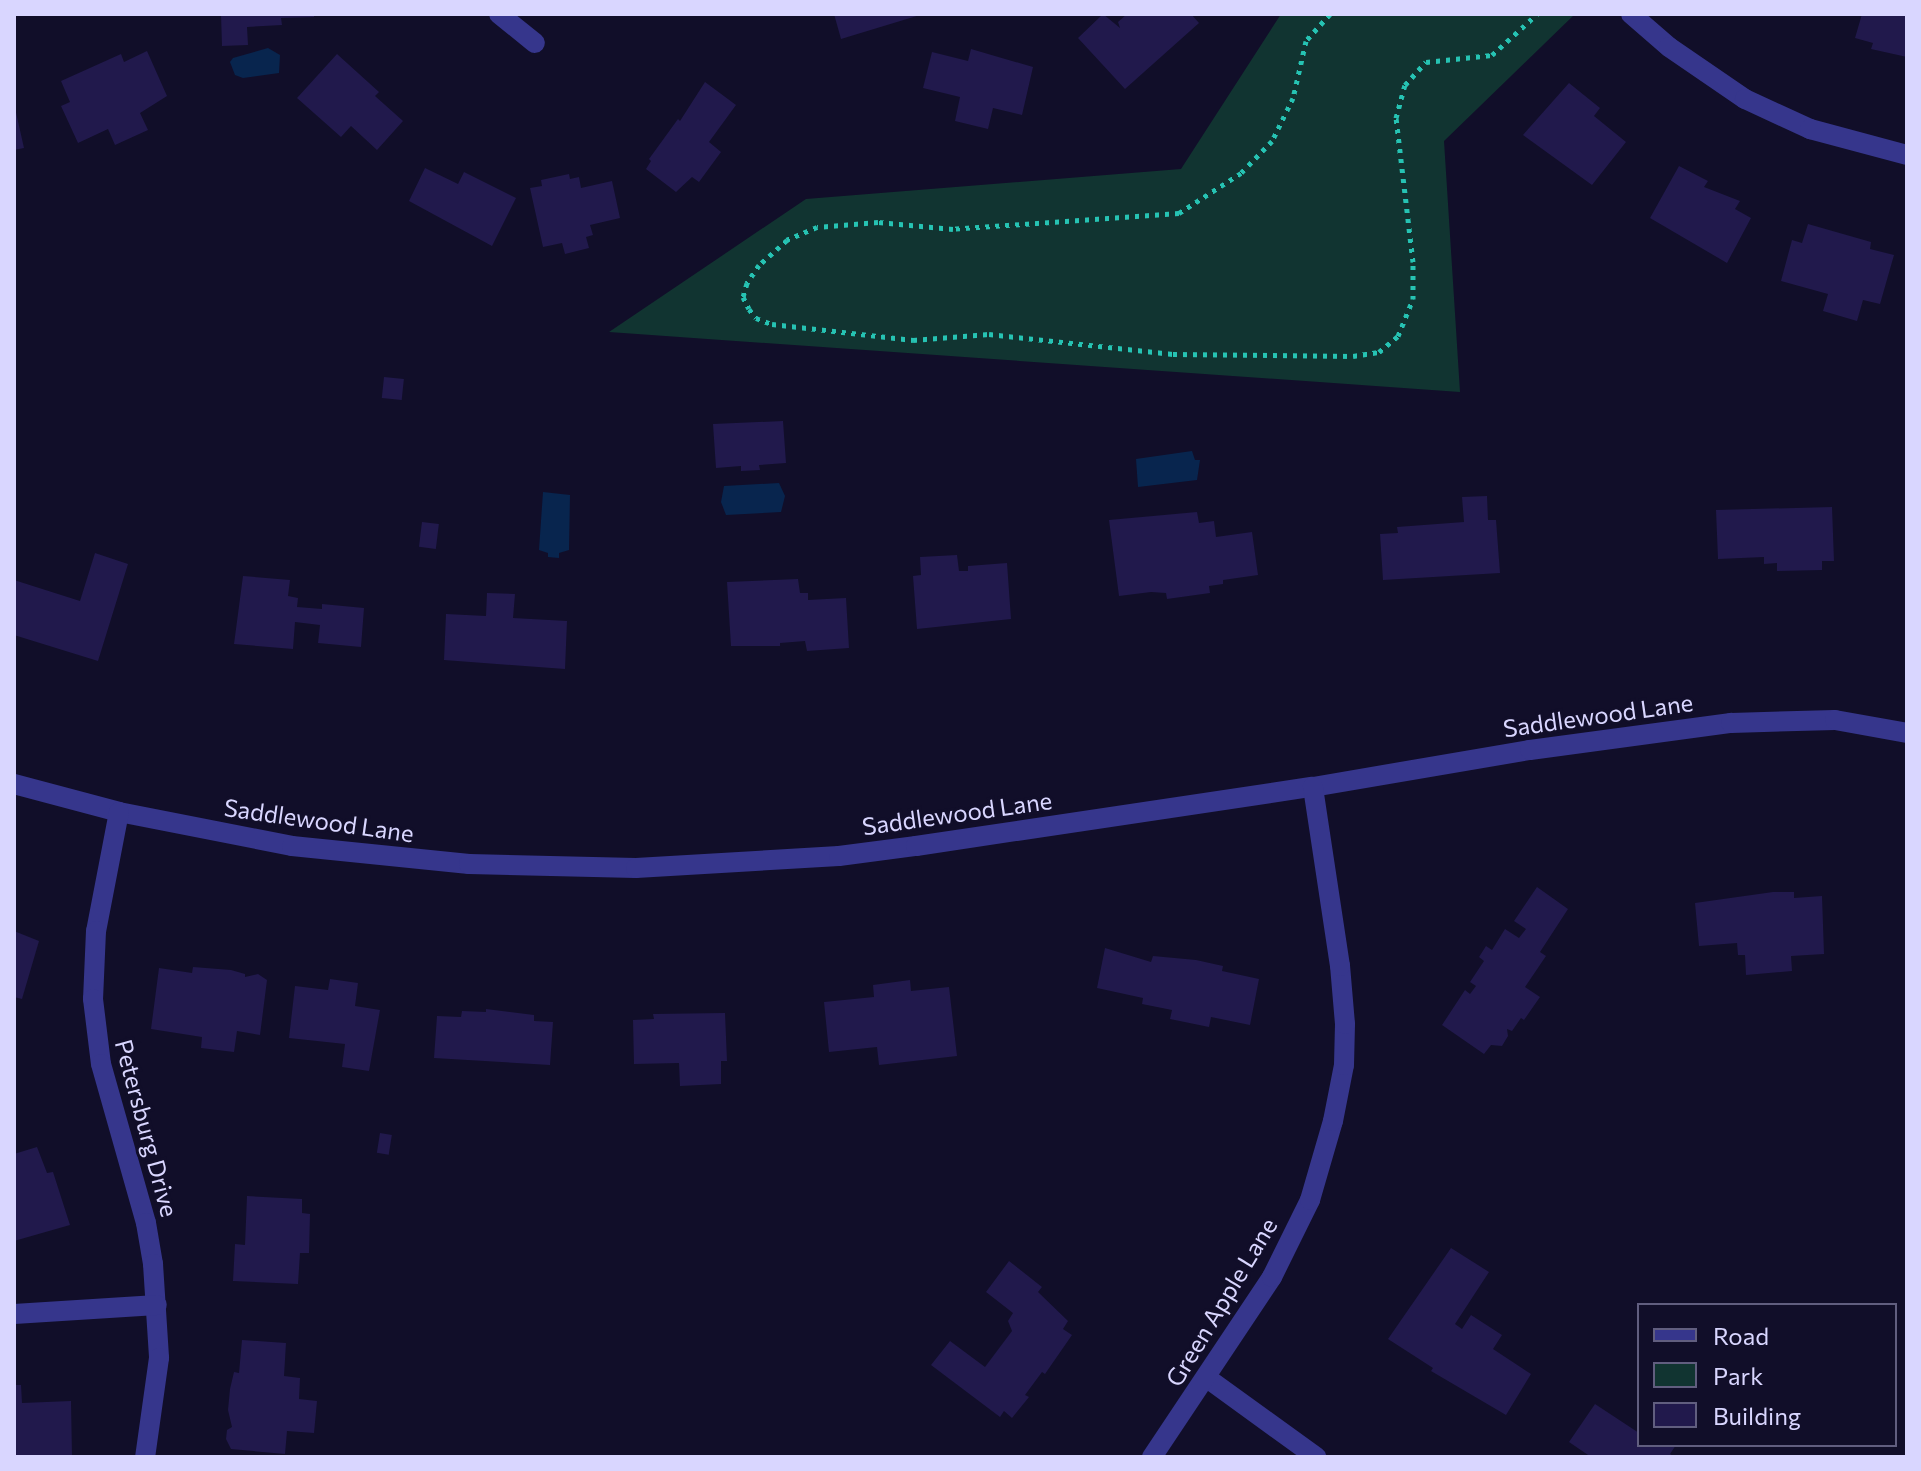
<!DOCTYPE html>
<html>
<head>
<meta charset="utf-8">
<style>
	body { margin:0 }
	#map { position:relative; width:1921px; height:1471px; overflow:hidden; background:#110e29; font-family:Commissioner,sans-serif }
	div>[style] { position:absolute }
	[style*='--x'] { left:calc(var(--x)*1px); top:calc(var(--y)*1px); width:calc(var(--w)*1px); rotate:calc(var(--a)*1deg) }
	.green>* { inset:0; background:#113431 }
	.water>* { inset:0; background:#08254e }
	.building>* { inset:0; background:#21194c; transform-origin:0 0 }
	.path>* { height:5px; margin-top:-2.5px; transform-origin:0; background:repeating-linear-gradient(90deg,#26c3b3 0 4px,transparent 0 10px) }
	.minor>* { height:20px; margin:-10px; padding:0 10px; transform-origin:10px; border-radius:10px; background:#36368c }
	span { translate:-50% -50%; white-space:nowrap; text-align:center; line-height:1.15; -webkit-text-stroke:6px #110e29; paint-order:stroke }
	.street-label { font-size:24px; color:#d9d6ff }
	.frame { position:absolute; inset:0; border:16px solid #d9d6ff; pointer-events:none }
	.legend { position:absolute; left:1637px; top:1303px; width:260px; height:144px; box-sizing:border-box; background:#110e29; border:2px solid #615e7f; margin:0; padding:10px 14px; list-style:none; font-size:24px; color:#d9d6ff }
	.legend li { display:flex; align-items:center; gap:16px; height:40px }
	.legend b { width:40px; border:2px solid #615e7f }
</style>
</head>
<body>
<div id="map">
	<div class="green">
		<div style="clip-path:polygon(1281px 14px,1575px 14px,1444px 141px,1460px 392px,609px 332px,806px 199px,1181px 169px)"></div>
	</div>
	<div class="water">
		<div style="clip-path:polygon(268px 48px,280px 55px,279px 73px,243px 78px,235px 75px,230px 62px,233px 58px)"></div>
		<div style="clip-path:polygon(1192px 451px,1195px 460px,1200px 460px,1197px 480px,1138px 487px,1136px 459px)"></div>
		<div style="clip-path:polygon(779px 483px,785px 496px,781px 512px,726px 515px,721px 502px,724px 486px)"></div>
		<div style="clip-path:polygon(543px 492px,570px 495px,569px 550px,559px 553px,559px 558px,548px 557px,548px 553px,539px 550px)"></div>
	</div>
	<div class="building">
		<div style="clip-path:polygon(221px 14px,314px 14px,314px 17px,281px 18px,282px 25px,247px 27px,248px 45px,222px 46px)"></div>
		<div style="clip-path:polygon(834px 14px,920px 14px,920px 15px,841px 39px)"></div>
		<div style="clip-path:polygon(1103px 14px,1120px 28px,1118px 22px,1127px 14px,1191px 14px,1199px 23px,1125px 89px,1078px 38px)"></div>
		<div style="clip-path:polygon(1862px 14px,1907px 14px,1907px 57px,1871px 49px,1873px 43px,1855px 38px)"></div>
		<div style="clip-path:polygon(971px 49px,1033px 67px,1022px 115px,993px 108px,988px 129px,955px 121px,960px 97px,923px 88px,932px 52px,968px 61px)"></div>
		<div style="clip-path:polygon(147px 51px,167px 96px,140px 113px,148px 130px,115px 145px,108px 129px,78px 143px,61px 106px,70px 102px,61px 81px,121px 54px,124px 62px)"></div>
		<div style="clip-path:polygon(337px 54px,379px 92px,375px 96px,403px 121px,377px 150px,351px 126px,341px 137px,297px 98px)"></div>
		<div style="clip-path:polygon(705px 82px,736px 105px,709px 142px,721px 152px,699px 182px,692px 177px,676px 192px,646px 169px,651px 161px,649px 159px,678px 119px,680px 121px)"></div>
		<div style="clip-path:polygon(1569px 83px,1600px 108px,1594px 116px,1626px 142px,1592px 185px,1523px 135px)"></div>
		<div style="clip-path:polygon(15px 108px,24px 148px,14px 150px,14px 109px)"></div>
		<div style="clip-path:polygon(1679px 166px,1708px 181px,1704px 187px,1740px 201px,1735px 209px,1751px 218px,1727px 263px,1650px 218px)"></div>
		<div style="clip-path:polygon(425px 168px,458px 184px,464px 172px,516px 198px,492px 246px,409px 201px)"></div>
		<div style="clip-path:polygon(569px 174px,570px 179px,579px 177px,581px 188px,612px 181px,620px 218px,590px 225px,593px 235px,586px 237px,589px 248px,565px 254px,562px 243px,543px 247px,530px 188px,542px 186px,541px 180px)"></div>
		<div style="clip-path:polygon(1808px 224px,1871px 242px,1870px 249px,1894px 255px,1880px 304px,1863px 300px,1857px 321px,1823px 311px,1828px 294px,1781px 281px,1792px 240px,1802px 243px)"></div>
		<div style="left:384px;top:377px;width:20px;height:21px;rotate:6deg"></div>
		<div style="clip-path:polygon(783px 421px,786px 463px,759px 465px,760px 470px,741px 471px,741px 466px,716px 468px,713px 424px)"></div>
		<div style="clip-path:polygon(1487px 496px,1488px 520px,1496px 520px,1500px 573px,1383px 580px,1380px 534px,1398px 533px,1397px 527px,1464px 522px,1462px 497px)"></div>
		<div style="clip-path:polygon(1832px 507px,1834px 561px,1822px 561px,1822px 570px,1777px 571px,1777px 563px,1764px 564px,1764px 557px,1718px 559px,1716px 510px)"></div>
		<div style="clip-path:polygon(1197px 512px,1199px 523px,1214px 521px,1216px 537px,1252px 532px,1258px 575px,1223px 580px,1223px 584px,1209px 586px,1210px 593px,1167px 599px,1166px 593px,1151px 592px,1119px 596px,1109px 520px)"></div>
		<div style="left:422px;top:522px;width:17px;height:25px;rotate:7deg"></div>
		<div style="clip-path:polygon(95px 553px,128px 564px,98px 661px,14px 635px,14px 580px,80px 601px)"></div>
		<div style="clip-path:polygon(957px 555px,959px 571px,968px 571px,968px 566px,1007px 563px,1011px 619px,917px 629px,913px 576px,921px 575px,920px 557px)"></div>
		<div style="clip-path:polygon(243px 576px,290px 580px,288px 596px,298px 598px,297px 607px,322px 609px,322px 604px,364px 608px,361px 647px,318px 643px,320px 625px,295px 622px,293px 649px,234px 644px)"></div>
		<div style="clip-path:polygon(798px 579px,800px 593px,808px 593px,808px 600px,846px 598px,849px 648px,807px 651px,805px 641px,780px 643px,780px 646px,731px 646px,727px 582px)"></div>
		<div style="clip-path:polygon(487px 593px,515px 594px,513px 618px,567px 621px,565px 669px,444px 660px,446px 614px,486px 616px)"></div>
		<div style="clip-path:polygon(1537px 887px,1568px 909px,1540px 952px,1546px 956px,1525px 987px,1540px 997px,1524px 1020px,1521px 1018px,1512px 1031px,1507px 1029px,1508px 1036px,1502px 1046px,1491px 1045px,1484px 1054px,1442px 1025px,1465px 990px,1470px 994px,1476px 986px,1470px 982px,1484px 961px,1479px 957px,1486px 946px,1492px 950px,1505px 929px,1519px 938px,1526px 929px,1514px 921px)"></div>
		<div style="clip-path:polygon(1773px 892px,1794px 892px,1794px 898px,1822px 896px,1824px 954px,1791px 956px,1792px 971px,1746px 975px,1745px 955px,1738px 955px,1737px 943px,1699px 946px,1695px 903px)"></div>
		<div style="clip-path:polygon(14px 931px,39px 941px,22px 999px,14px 997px)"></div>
		<div style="clip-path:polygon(1105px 948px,1151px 962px,1153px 956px,1196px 960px,1223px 966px,1222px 971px,1259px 979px,1250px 1025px,1211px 1017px,1209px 1027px,1170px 1019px,1172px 1010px,1142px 1004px,1143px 998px,1097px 988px)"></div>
		<div style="clip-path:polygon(193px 967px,231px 970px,245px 974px,245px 977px,258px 974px,267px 980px,260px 1035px,237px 1031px,234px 1052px,201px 1048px,202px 1037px,151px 1029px,159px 968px,192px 973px)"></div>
		<div style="clip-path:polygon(330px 979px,358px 983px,355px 1006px,380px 1010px,369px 1071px,342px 1067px,345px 1044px,289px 1038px,295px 986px,328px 990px)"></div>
		<div style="clip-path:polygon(910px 980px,911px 991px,949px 987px,957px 1056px,879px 1065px,877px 1047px,829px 1052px,824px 1002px,874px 997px,873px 985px)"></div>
		<div style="clip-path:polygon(486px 1009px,534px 1015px,534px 1021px,553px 1022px,550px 1065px,434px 1058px,437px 1016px,461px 1017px,462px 1011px,486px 1012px)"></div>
		<div style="clip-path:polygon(725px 1013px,727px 1061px,721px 1061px,721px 1084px,680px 1086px,679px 1063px,634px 1064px,633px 1020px,654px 1019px,653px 1014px)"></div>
		<div style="left:380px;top:1133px;width:12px;height:20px;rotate:9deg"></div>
		<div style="clip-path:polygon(37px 1147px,47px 1173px,53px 1172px,70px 1225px,14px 1241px,14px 1154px)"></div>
		<div style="clip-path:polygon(247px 1196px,302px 1199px,302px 1213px,310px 1214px,309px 1253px,300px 1253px,298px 1284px,233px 1281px,235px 1244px,245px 1245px)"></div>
		<div style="clip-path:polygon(1451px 1248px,1489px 1272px,1455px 1324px,1462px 1329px,1471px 1315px,1502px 1335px,1493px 1349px,1531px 1374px,1506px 1415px,1431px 1371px,1433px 1368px,1388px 1339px)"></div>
		<div style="clip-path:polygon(1009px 1261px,1042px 1287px,1038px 1292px,1068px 1321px,1063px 1329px,1072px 1335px,1045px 1374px,1042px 1372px,1025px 1395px,1029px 1397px,1012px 1418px,1004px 1411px,1000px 1417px,931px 1365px,950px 1341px,985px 1367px,1012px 1331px,1008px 1321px,1013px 1313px,986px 1292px)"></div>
		<div style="clip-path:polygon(242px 1340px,286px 1343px,284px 1376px,300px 1378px,299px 1399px,317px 1401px,314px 1433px,287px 1431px,285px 1454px,231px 1449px,226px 1439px,227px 1430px,232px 1427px,228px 1410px,230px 1389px,234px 1372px,239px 1373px)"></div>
		<div style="clip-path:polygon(14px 1385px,21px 1385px,22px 1403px,71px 1401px,72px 1456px,14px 1457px)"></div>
		<div style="clip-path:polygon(1595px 1404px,1639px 1433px,1639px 1445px,1676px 1445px,1670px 1454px,1675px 1457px,1591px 1457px,1569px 1442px)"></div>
	</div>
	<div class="path">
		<div style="--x:1330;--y:14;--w:36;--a:132"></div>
		<div style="--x:1306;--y:41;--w:58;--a:102.8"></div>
		<div style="--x:1293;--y:98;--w:48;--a:116"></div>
		<div style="--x:1272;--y:141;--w:45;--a:134.1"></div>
		<div style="--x:1241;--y:173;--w:74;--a:147.2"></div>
		<div style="--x:1179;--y:213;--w:227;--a:176"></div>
		<div style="--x:953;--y:229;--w:75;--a:-174.7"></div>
		<div style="--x:878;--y:222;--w:61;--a:175.3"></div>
		<div style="--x:817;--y:227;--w:33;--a:157"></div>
		<div style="--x:787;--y:240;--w:38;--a:138"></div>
		<div style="--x:759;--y:265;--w:22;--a:124"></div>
		<div style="--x:747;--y:283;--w:15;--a:106"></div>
		<div style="--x:743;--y:297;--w:13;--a:63"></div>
		<div style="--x:749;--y:309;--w:11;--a:52"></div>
		<div style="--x:756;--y:318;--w:17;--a:21"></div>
		<div style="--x:772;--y:324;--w:142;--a:6.5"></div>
		<div style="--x:913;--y:340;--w:76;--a:-4.5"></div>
		<div style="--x:989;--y:334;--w:185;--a:6.2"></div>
		<div style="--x:1173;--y:354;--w:180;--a:0.6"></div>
		<div style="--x:1353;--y:356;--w:26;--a:-9"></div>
		<div style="--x:1379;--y:352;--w:25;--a:-40"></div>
		<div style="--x:1398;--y:336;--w:40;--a:-68"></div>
		<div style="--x:1413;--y:299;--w:37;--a:-90"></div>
		<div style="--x:1413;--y:262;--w:145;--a:-96.7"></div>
		<div style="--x:1396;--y:118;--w:34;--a:-75"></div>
		<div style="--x:1405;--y:85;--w:31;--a:-48"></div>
		<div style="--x:1426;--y:62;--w:66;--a:-6.1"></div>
		<div style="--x:1492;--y:55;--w:61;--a:-42.3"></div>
	</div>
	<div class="minor">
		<div style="--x:499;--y:14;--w:46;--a:38.9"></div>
		<div style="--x:1631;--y:14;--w:50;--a:41"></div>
		<div style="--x:1669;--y:47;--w:92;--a:34.4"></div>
		<div style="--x:1745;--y:99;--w:72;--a:24.8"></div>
		<div style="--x:1810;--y:129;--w:100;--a:15"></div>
		<div style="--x:14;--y:784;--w:109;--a:14.9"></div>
		<div style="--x:119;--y:812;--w:176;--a:11.1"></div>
		<div style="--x:292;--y:846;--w:178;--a:5.8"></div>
		<div style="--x:469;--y:864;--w:167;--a:1.4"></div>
		<div style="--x:636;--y:868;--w:203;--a:-3.4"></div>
		<div style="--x:839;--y:856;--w:78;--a:-7.4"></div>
		<div style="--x:916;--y:846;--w:401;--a:-8.5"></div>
		<div style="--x:1313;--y:787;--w:220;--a:-9.7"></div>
		<div style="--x:1530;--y:750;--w:203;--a:-7.7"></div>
		<div style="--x:1731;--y:723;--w:104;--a:-1.7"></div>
		<div style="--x:1835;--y:720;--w:73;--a:10.2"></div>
		<div style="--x:119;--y:812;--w:121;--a:100.9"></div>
		<div style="--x:96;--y:931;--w:68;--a:92.5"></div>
		<div style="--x:93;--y:999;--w:65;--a:83"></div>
		<div style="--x:101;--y:1064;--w:165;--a:74.2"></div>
		<div style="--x:146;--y:1223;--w:42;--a:80.3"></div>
		<div style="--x:153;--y:1264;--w:94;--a:86.3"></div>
		<div style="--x:159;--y:1358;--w:100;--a:98"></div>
		<div style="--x:14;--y:1314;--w:143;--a:-3.6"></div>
		<div style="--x:1207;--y:1378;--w:135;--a:35.9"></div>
		<div style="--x:1152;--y:1457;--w:216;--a:-56.3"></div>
		<div style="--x:1272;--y:1277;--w:86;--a:-63.7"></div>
		<div style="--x:1310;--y:1200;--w:82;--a:-73.8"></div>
		<div style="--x:1333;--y:1121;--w:57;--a:-78.9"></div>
		<div style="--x:1344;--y:1065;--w:41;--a:-88.6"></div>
		<div style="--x:1345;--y:1024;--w:58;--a:-94.9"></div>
		<div style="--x:1340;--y:966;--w:181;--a:-98.6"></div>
	</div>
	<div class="street-label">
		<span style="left:1598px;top:715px;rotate:-8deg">Saddlewood Lane</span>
		<span style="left:957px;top:813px;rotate:-8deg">Saddlewood Lane</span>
		<span style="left:319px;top:820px;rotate:8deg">Saddlewood Lane</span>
		<span style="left:147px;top:1128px;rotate:75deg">Petersburg Drive</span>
		<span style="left:1221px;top:1302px;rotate:-59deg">Green Apple Lane</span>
	</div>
	<div class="frame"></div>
	<ul class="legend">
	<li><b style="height:10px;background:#36368c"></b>Road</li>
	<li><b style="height:22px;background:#113431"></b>Park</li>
	<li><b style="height:22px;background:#21194c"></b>Building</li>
	</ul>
</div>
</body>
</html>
